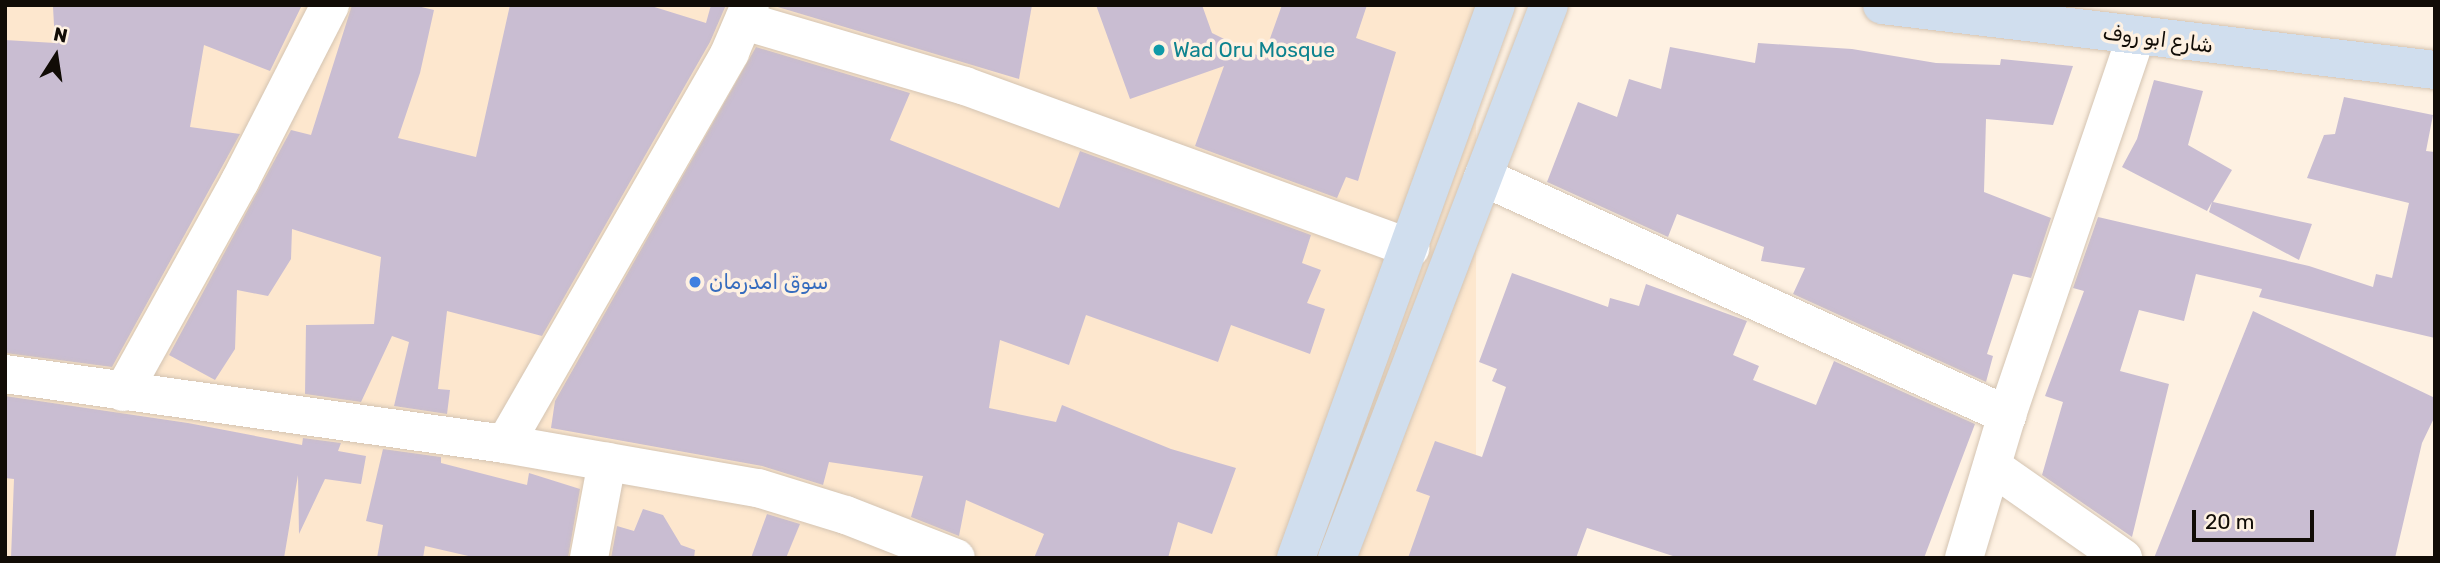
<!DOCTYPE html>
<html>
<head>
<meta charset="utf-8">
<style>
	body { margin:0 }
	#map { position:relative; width:2440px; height:563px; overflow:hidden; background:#fef1e2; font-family:Rubik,"Noto Sans Arabic",sans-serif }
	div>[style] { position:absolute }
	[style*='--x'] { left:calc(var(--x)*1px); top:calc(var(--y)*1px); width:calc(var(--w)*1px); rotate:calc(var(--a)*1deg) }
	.built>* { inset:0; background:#fde7ce; transform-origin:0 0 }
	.building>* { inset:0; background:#c9bdd2 }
	.roads { filter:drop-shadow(0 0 2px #d4c4b2) drop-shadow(0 0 2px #d4c4b2) }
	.street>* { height:38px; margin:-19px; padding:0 19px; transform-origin:19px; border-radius:19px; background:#fff }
	.secondary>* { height:38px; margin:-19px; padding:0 19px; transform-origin:19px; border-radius:19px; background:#d0deee }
	.dots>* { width:19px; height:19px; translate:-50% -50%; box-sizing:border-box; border:4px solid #fef1e2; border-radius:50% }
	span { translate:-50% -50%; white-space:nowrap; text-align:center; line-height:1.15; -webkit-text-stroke:7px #fef1e2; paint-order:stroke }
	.street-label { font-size:21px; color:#110c06 }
	.culture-label { font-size:21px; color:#0d838f }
	.left { translate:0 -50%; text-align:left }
	.shop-label { font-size:21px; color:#366cbe }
	.frame { position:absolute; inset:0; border:7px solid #110c06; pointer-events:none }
	.north { position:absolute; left:21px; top:21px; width:70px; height:70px; -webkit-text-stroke:5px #fef1e2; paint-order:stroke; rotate:12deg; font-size:19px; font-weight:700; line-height:28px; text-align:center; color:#110c06 }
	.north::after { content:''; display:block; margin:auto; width:24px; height:32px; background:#110c06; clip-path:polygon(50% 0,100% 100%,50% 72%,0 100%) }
	.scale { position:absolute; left:2192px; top:510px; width:122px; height:32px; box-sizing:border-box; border:4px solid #110c06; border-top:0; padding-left:9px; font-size:21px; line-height:24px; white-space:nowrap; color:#110c06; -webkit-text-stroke:5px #fef1e2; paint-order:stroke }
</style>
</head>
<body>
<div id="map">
	<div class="built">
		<div style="left:5px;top:5px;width:1471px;height:553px"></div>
	</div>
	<div class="building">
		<div style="clip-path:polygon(302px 5px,270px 71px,204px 45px,190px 127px,240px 134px,112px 367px,5px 353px,5px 40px,55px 43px,53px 7px)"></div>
		<div style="clip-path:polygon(352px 5px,413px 5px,434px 10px,420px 73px,398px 138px,476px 157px,510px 5px,648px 5px,706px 23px,711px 5px,726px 5px,710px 42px,542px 336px,447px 311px,438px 389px,450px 390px,447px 414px,394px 406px,409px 342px,392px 336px,361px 402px,305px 394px,306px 325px,374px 324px,381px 257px,292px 229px,291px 259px,268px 296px,237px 290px,235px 349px,215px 380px,169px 355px,291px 130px,311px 135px)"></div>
		<div style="clip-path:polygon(771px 5px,1032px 5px,1019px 79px)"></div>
		<div style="clip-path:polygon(1096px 5px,1202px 5px,1212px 33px,1263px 58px,1282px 5px,1367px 5px,1356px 38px,1396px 52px,1358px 181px,1346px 177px,1337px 198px,1195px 146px,1224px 66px,1130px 99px)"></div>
		<div style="clip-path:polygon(1758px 43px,1852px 49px,1936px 63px,2000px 65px,2001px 59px,2073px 66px,2053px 125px,1986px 119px,1984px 192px,2051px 218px,2031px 278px,2013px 274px,1987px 354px,1993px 356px,1986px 382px,1793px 294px,1805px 268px,1761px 261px,1764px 247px,1677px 214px,1668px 237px,1547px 182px,1578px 102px,1617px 117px,1629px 79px,1661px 89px,1670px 47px,1755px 63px)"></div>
		<div style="clip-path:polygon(756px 47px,910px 93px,890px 140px,1059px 208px,1080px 151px,1311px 235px,1302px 263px,1321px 270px,1307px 303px,1325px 309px,1310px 354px,1231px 325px,1218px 362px,1086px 315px,1069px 365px,1000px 340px,989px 408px,1056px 422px,1062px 405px,1171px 449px,1236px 468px,1212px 534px,1178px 522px,1168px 558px,1034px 558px,1044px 534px,966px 500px,959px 536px,911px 517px,923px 476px,829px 462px,823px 485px,762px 466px,551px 428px,555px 401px)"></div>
		<div style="clip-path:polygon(2154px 80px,2203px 91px,2188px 145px,2232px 170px,2213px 202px,2312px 224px,2299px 260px,2209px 212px,2212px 202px,2207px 211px,2122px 167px,2137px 139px)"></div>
		<div style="clip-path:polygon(2344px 97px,2433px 115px,2426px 151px,2435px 152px,2435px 338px,2259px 297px,2262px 289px,2196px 274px,2184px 321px,2139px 310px,2120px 371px,2169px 384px,2132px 537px,2042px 475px,2063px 402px,2045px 396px,2084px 291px,2073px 288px,2098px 217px,2309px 266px,2373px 287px,2376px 274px,2392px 278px,2409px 203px,2307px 178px,2324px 135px,2335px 134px)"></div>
		<div style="clip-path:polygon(1512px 273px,1608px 307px,1610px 298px,1639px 306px,1646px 284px,1747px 321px,1733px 355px,1759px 366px,1753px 380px,1816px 405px,1834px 361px,1975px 424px,1924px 558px,1679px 558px,1587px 528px,1576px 558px,1408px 558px,1430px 496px,1416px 491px,1435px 441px,1482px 457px,1506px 387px,1492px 381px,1497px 369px,1479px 362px)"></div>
		<div style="clip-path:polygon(2253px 311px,2435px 398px,2435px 416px,2422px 443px,2395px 558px,2154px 558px)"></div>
		<div style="clip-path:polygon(5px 396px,188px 423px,302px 445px,303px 438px,341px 443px,338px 451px,366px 456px,361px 484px,325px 479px,299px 534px,298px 475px,284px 558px,11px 558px,14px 479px,5px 478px)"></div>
		<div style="clip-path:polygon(383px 449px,441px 457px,441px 463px,527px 485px,529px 473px,580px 489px,568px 558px,477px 558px,425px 546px,423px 558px,377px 558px,383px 525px,366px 521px)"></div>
		<div style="clip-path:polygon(643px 509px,663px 515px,681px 545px,695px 550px,694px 558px,611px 558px,617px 526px,634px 531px)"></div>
		<div style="clip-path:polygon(767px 514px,800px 524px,786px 558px,751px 558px)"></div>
	</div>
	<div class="roads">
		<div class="street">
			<div style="--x:744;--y:21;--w:230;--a:16.4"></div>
			<div style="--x:965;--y:86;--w:474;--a:20"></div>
			<div style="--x:1483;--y:177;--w:576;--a:24.43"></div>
			<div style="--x:5;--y:374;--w:505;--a:7.97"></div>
			<div style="--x:505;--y:444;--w:257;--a:9.9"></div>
			<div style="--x:758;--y:488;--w:92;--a:17.1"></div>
			<div style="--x:846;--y:515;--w:118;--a:21.4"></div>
			<div style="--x:123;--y:392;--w:241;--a:-61"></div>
			<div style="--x:240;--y:181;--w:198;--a:-62.9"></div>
			<div style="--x:505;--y:444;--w:452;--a:-60.1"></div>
			<div style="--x:730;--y:52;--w:51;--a:-66.9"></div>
			<div style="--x:1993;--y:467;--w:159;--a:35"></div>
			<div style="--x:589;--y:558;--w:98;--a:-79.4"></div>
			<div style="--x:1964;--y:558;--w:149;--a:-73.3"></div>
			<div style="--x:2007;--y:415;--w:399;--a:-71.2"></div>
		</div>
		<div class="secondary">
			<div style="--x:1882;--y:5;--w:557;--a:6.7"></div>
			<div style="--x:1296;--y:558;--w:588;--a:-70.12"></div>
			<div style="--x:1337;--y:558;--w:592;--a:-69.03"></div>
		</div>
	</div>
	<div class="dots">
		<div style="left:1159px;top:50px;background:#0f9aa8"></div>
		<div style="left:695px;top:282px;background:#3f7fe0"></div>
	</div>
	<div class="street-label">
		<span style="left:2158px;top:39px;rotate:7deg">شارع ابو روف</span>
	</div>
	<div class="culture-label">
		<span class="left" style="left:1173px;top:50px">Wad Oru Mosque</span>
	</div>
	<div class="shop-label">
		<span class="left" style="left:709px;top:282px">سوق امدرمان</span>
	</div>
	<div class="frame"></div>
	<div class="north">N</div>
	<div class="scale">20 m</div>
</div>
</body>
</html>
